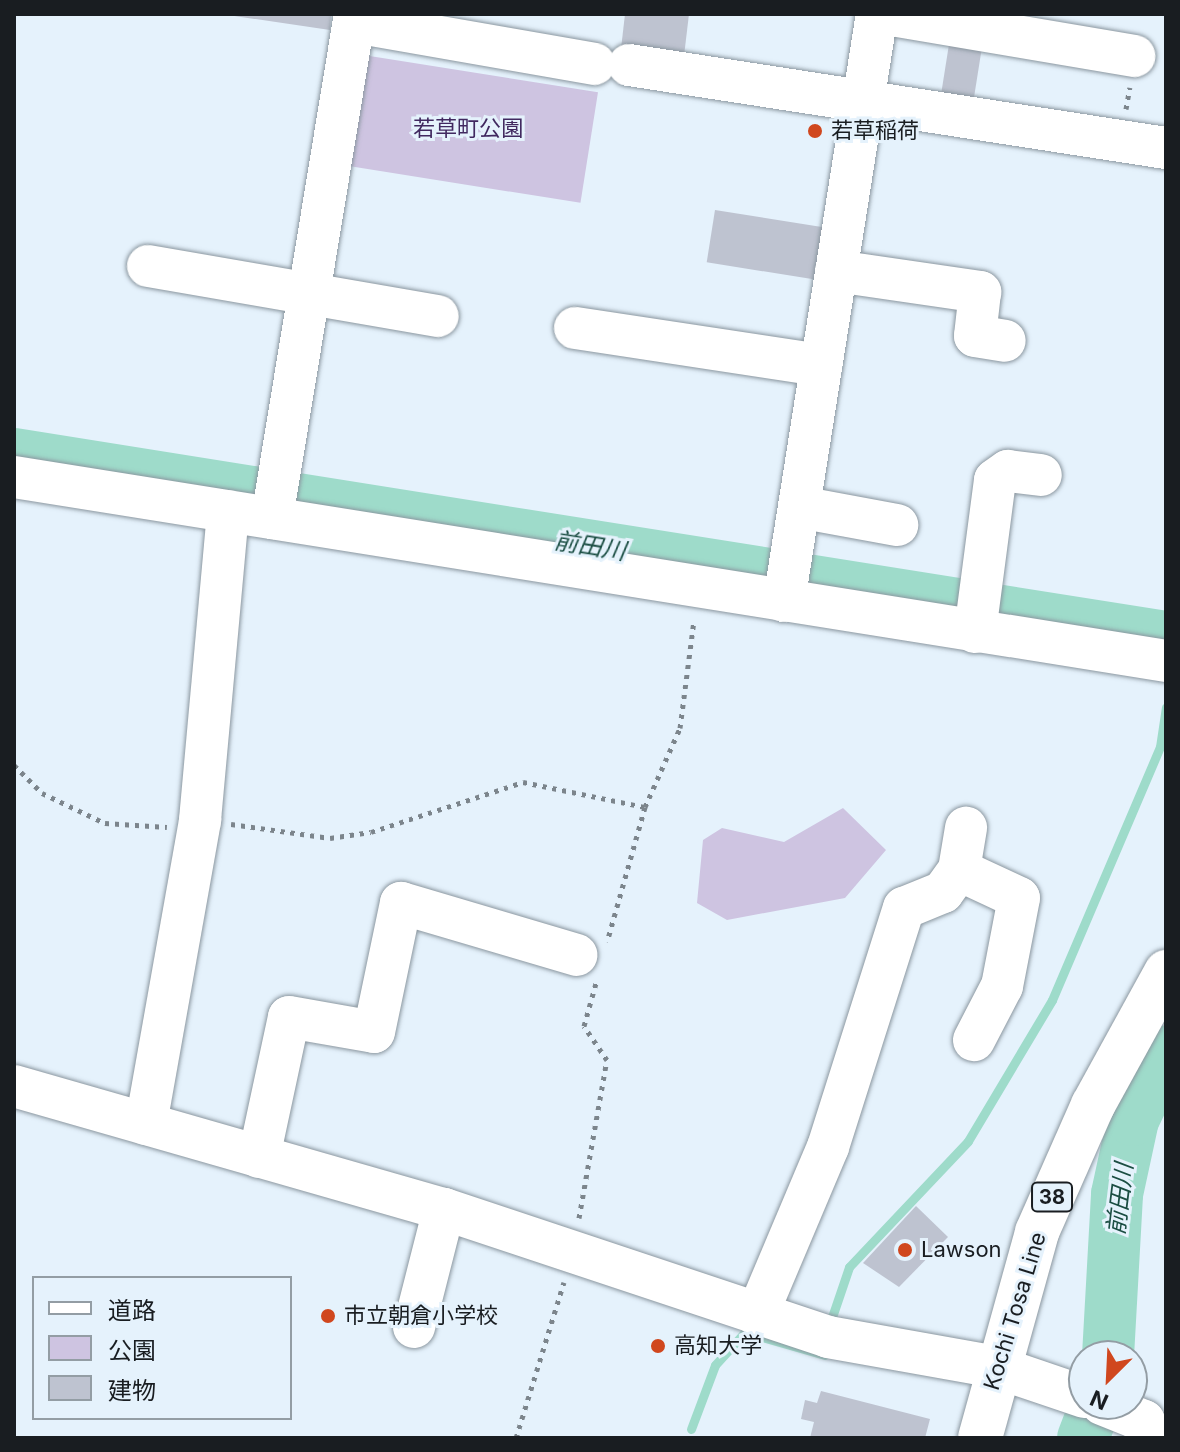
<!DOCTYPE html>
<html>
<head>
<meta charset="utf-8">
<style>
	body { margin:0 }
	#map { position:relative; width:1180px; height:1452px; overflow:hidden; background:#e5f2fc; font-family:Inter,"Noto Sans JP",sans-serif }
	div>[style] { position:absolute }
	[style*='--x'] { left:calc(var(--x)*1px); top:calc(var(--y)*1px); width:calc(var(--w)*1px); rotate:calc(var(--a)*1deg) }
	.green>* { inset:0; background:#cec4e1; transform-origin:0 0 }
	.stream>* { height:9px; margin:-4.5px; padding:0 4.5px; transform-origin:4.5px; border-radius:4.5px; background:#9edbca }
	.river>* { height:52px; margin:-26px; padding:0 26px; transform-origin:26px; border-radius:26px; background:#9edbca }
	.building>* { inset:0; background:#bec3d0; transform-origin:0 0 }
	.path>* { height:5px; margin-top:-2.5px; transform-origin:0; background:repeating-linear-gradient(90deg,#7c858c 0 4px,transparent 0 10px) }
	.roads { filter:drop-shadow(0 0 2px #8b97a0) drop-shadow(0 0 2px #8b97a0) }
	.minor>* { height:42px; margin:-21px; padding:0 21px; transform-origin:21px; border-radius:21px; background:#fff }
	.major>* { height:44px; margin:-22px; padding:0 22px; transform-origin:22px; border-radius:22px; background:#fff }
	.dots>* { width:22px; height:22px; translate:-50% -50%; box-sizing:border-box; border:4px solid #e5f2fc; border-radius:50% }
	span { translate:-50% -50%; white-space:nowrap; text-align:center; line-height:1.15; -webkit-text-stroke:6px #e5f2fc; paint-order:stroke }
	.shield-label span { padding:2px 6px; background:#e5f2fc; border:2px solid; border-radius:6px; -webkit-text-stroke-width:0 }
	.shield-label { font-size:20px; color:#191d21; font-weight:700 }
	.park-label { font-size:22px; color:#412960 }
	.poi-label { font-size:22px; color:#191d21 }
	.left { translate:0 -50%; text-align:left }
	.street-label { font-size:22px; color:#191d21 }
	.water-label { font-size:24px; color:#1b4e43; font-style:italic }
	.frame { position:absolute; inset:0; border:16px solid #191d21; pointer-events:none }
	.legend { position:absolute; left:32px; top:1276px; width:260px; height:144px; box-sizing:border-box; background:#e5f2fc; border:2px solid #939da4; margin:0; padding:10px 14px; list-style:none; font-size:24px; color:#191d21 }
	.legend li { display:flex; align-items:center; gap:16px; height:40px }
	.legend b { width:40px; border:2px solid #939da4 }
	.north { position:absolute; left:1068px; top:1340px; width:80px; height:80px; box-sizing:border-box; background:#e5f2fc; border:2px solid #939da4; border-radius:50%; rotate:204deg; font-size:22px; font-weight:700; line-height:32px; text-align:center; color:#191d21 }
	.north::after { content:''; display:block; margin:auto; width:28px; height:36px; background:#d0471e; clip-path:polygon(50% 0,100% 100%,50% 72%,0 100%) }
</style>
</head>
<body>
<div id="map">
	<div class="green">
		<div style="left:357px;top:54px;width:244px;height:112px;rotate:9deg"></div>
		<div style="clip-path:polygon(843px 808px,886px 850px,845px 898px,727px 920px,697px 903px,703px 840px,722px 828px,784px 842px)"></div>
	</div>
	<div class="stream">
		<div style="--x:831;--y:1320;--w:56;--a:-71.2"></div>
		<div style="--x:849;--y:1267;--w:173;--a:-46.6"></div>
		<div style="--x:968;--y:1141;--w:164;--a:-59.2"></div>
		<div style="--x:1052;--y:1000;--w:275;--a:-66.9"></div>
		<div style="--x:1160;--y:747;--w:40;--a:-81.5"></div>
		<div style="--x:691;--y:1429;--w:68;--a:-69.4"></div>
		<div style="--x:715;--y:1365;--w:45;--a:-47.7"></div>
		<div style="--x:745;--y:1332;--w:83;--a:16"></div>
	</div>
	<div class="river">
		<div style="--x:14;--y:454;--w:1166;--a:9.03"></div>
		<div style="--x:1108;--y:1356;--w:162;--a:-86.8"></div>
		<div style="--x:1117;--y:1194;--w:76;--a:-77.8"></div>
		<div style="--x:1133;--y:1120;--w:76;--a:-64.4"></div>
		<div style="--x:1083;--y:1438;--w:36;--a:-69"></div>
	</div>
	<div class="building">
		<div style="clip-path:polygon(221px 14px,331px 14px,330px 30px)"></div>
		<div style="clip-path:polygon(625px 14px,689px 14px,684px 56px,621px 49px)"></div>
		<div style="left:950px;top:38px;width:33px;height:57px;rotate:9deg"></div>
		<div style="left:715px;top:210px;width:116px;height:53px;rotate:9deg"></div>
		<div style="clip-path:polygon(916px 1206px,948px 1237px,899px 1287px,863px 1263px)"></div>
		<div style="clip-path:polygon(821px 1391px,930px 1419px,925px 1438px,810px 1438px,814px 1422px,801px 1419px,805px 1400px,817px 1403px)"></div>
	</div>
	<div class="path">
		<div style="--x:1126;--y:109;--w:22;--a:-80"></div>
		<div style="--x:14;--y:765;--w:40;--a:45"></div>
		<div style="--x:42;--y:793;--w:70;--a:25.5"></div>
		<div style="--x:105;--y:823;--w:62;--a:3.7"></div>
		<div style="--x:645;--y:807;--w:86;--a:-66.1"></div>
		<div style="--x:680;--y:728;--w:109;--a:-82.6"></div>
		<div style="--x:231;--y:824;--w:100;--a:8"></div>
		<div style="--x:330;--y:838;--w:41;--a:-8.3"></div>
		<div style="--x:371;--y:832;--w:160;--a:-18.2"></div>
		<div style="--x:523;--y:782;--w:125;--a:11.6"></div>
		<div style="--x:645;--y:807;--w:140;--a:105.7"></div>
		<div style="--x:579;--y:1218;--w:160;--a:-80"></div>
		<div style="--x:607;--y:1060;--w:41;--a:-124.1"></div>
		<div style="--x:584;--y:1026;--w:45;--a:-74.4"></div>
		<div style="--x:516;--y:1438;--w:163;--a:-72.9"></div>
	</div>
	<div class="roads">
		<div class="minor">
			<div style="--x:886;--y:14;--w:252;--a:9.6"></div>
			<div style="--x:354;--y:22;--w:244;--a:9.9"></div>
			<div style="--x:629;--y:65;--w:543;--a:8.79"></div>
			<div style="--x:148;--y:266;--w:294;--a:9.8"></div>
			<div style="--x:836;--y:271;--w:146;--a:8.3"></div>
			<div style="--x:980;--y:292;--w:44;--a:96.5"></div>
			<div style="--x:975;--y:336;--w:30;--a:9"></div>
			<div style="--x:575;--y:328;--w:249;--a:8.6"></div>
			<div style="--x:14;--y:477;--w:1167;--a:9.07"></div>
			<div style="--x:799;--y:507;--w:100;--a:10.4"></div>
			<div style="--x:272;--y:518;--w:511;--a:-80.65"></div>
			<div style="--x:784;--y:601;--w:594;--a:-81"></div>
			<div style="--x:975;--y:632;--w:153;--a:-82.5"></div>
			<div style="--x:995;--y:480;--w:16;--a:-35"></div>
			<div style="--x:1008;--y:471;--w:33;--a:7"></div>
			<div style="--x:959;--y:870;--w:66;--a:25"></div>
			<div style="--x:1019;--y:898;--w:90;--a:100.9"></div>
			<div style="--x:1002;--y:986;--w:61;--a:117.4"></div>
			<div style="--x:14;--y:1086;--w:447;--a:16"></div>
			<div style="--x:444;--y:1209;--w:405;--a:18.4"></div>
			<div style="--x:828;--y:1337;--w:171;--a:10.1"></div>
			<div style="--x:996;--y:1367;--w:93;--a:18.8"></div>
			<div style="--x:146;--y:1124;--w:309;--a:-79.9"></div>
			<div style="--x:200;--y:820;--w:310;--a:-84.8"></div>
			<div style="--x:259;--y:1157;--w:143;--a:-77.9"></div>
			<div style="--x:289;--y:1017;--w:86;--a:10"></div>
			<div style="--x:374;--y:1032;--w:132;--a:-78.2"></div>
			<div style="--x:401;--y:903;--w:183;--a:16.5"></div>
			<div style="--x:757;--y:1315;--w:182;--a:-67.1"></div>
			<div style="--x:828;--y:1147;--w:251;--a:-72.4"></div>
			<div style="--x:904;--y:908;--w:42;--a:-22.3"></div>
			<div style="--x:943;--y:892;--w:27;--a:-54"></div>
			<div style="--x:959;--y:870;--w:43;--a:-80.5"></div>
			<div style="--x:414;--y:1327;--w:122;--a:-75.7"></div>
			<div style="--x:1102;--y:1404;--w:45;--a:22"></div>
			<div style="--x:1144;--y:1421;--w:17;--a:83"></div>
		</div>
		<div class="major">
			<div style="--x:980;--y:1438;--w:214;--a:-74.5"></div>
			<div style="--x:1037;--y:1232;--w:139;--a:-66.2"></div>
			<div style="--x:1093;--y:1105;--w:152;--a:-61.2"></div>
		</div>
	</div>
	<div class="dots">
		<div style="left:815px;top:131px;background:#d0471e"></div>
		<div style="left:905px;top:1250px;background:#d0471e"></div>
		<div style="left:328px;top:1316px;background:#d0471e"></div>
		<div style="left:658px;top:1346px;background:#d0471e"></div>
	</div>
	<div class="shield-label">
		<span style="left:1052px;top:1197px">38</span>
	</div>
	<div class="park-label">
		<span style="left:468px;top:129px">若草町公園</span>
	</div>
	<div class="poi-label">
		<span class="left" style="left:831px;top:131px">若草稲荷</span>
		<span class="left" style="left:921px;top:1250px">Lawson</span>
		<span class="left" style="left:344px;top:1316px">市立朝倉小学校</span>
		<span class="left" style="left:674px;top:1346px">高知大学</span>
	</div>
	<div class="street-label">
		<span style="left:1015px;top:1311px;rotate:-73deg">Kochi Tosa Line</span>
	</div>
	<div class="water-label">
		<span style="left:590px;top:546px;rotate:9deg">前田川</span>
		<span style="left:1120px;top:1199px;rotate:-83deg">前田川</span>
	</div>
	<div class="frame"></div>
	<ul class="legend">
	<li><b style="height:10px;background:#fff"></b>道路</li>
	<li><b style="height:22px;background:#cec4e1"></b>公園</li>
	<li><b style="height:22px;background:#bec3d0"></b>建物</li>
	</ul>
	<div class="north">N</div>
</div>
</body>
</html>
